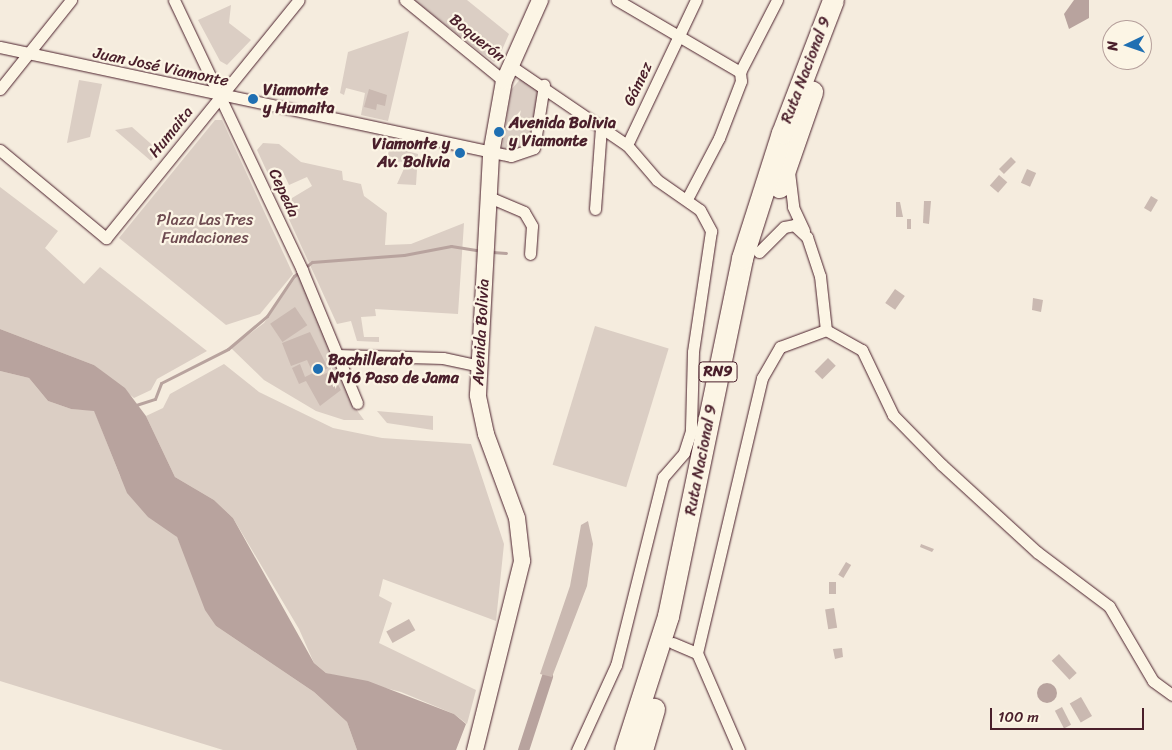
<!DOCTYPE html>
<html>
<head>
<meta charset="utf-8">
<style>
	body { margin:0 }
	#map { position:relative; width:1172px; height:750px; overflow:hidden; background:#f5ecde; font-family:Sriracha,sans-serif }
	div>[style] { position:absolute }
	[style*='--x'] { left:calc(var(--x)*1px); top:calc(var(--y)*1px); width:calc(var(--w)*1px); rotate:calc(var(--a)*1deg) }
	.green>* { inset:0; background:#dbcec4; transform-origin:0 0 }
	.water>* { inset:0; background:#b8a39e }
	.round { border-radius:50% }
	.stream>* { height:3px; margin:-1.5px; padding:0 1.5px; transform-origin:1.5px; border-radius:1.5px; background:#b8a39e }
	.canal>* { height:11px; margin:-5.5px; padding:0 5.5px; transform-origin:5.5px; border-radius:5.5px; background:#b8a39e }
	.building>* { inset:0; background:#cab9b1; transform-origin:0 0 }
	.roads { filter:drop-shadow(0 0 1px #4a1f2b) drop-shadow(0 0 1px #4a1f2b) }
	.street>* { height:11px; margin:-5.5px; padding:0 5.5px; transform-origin:5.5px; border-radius:5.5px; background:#fcf5e5 }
	.secondary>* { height:16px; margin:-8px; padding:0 8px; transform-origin:8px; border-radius:8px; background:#fcf5e5 }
	.highway>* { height:21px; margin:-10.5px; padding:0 10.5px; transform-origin:10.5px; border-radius:10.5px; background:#fcf5e5 }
	.dots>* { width:14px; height:14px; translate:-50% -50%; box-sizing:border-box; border:2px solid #fcf5e5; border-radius:50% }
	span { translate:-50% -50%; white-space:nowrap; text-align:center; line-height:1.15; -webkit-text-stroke:4.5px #fcf5e5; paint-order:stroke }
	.shield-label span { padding:1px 4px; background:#fcf5e5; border:1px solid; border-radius:4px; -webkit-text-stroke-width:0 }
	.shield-label { font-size:15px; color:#4a1f2b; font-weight:700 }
	.street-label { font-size:16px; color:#4a1f2b }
	.poi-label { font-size:16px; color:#4a1f2b; font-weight:700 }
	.left { translate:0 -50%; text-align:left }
	.right { translate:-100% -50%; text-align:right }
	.park-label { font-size:16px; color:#6e4b51 }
	.north { position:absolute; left:1102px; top:20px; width:50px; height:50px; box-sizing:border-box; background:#fcf5e5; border:1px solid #b59f9b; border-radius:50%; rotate:267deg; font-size:14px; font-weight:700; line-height:20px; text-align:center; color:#4a1f2b }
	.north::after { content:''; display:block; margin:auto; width:18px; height:22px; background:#1f6fb2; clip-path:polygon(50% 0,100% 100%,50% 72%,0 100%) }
	.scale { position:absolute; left:990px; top:708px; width:154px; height:22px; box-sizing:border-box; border:2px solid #4a1f2b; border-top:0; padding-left:6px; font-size:15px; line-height:18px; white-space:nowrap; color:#4a1f2b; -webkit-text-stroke:4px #fcf5e5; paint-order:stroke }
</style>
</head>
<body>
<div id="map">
	<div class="green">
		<div style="clip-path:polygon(414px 0,467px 0,509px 34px,498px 59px,494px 62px,476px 49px)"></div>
		<div style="clip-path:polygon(231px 5px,229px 23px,251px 40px,227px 65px,220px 61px,198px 20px)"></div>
		<div style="clip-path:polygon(409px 31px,388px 121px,361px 115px,365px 93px,346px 88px,344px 95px,340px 93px,348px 52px)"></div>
		<div style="clip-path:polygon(522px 77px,540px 90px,530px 145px,515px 152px,502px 149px,511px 90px)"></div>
		<div style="clip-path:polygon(79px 80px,102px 84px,90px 137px,67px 143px)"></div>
		<div style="clip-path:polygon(215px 120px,222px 120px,293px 274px,260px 314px,226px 325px,119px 238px)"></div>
		<div style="clip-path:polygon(132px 127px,159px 151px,151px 161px,115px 130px)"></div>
		<div style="clip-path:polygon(263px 143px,279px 144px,301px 162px,342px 171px,343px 180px,361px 184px,364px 196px,387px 213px,385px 245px,411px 244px,464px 223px,458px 314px,375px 309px,376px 316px,361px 317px,364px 337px,379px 337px,379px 342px,357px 341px,351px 321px,337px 324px,282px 204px,312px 186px,307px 177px,289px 185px,282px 170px,269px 176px,257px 150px)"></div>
		<div style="clip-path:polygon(388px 146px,418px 154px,416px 185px,397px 184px,407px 162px,387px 161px)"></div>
		<div style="clip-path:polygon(0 187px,58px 231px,45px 248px,84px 284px,100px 267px,207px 351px,157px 379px,151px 390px,134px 398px,94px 365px,0 329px)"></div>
		<div style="clip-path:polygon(298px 274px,351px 402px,364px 420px,344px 420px,316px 411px,264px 380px,231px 348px,264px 323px)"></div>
		<div style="left:595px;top:326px;width:77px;height:145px;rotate:17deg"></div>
		<div style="clip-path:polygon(224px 364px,259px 392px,333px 428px,382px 438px,471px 444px,504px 544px,496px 621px,383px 579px,379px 596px,392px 603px,379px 643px,476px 690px,467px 724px,454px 714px,401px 692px,326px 673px,314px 663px,299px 629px,233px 518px,214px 500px,175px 477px,146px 416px,163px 408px,170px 394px)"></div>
		<div style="clip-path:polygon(0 371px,29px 378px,48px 401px,71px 409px,94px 410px,120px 476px,177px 537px,216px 626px,314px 692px,347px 722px,357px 750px,223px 750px,0 681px)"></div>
		<div style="clip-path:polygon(377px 411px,433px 416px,433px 430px,387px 423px)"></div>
	</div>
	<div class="water">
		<div style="clip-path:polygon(1074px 0,1089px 0,1089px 18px,1069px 29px,1064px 14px)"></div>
		<div style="clip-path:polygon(0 329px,94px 365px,125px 388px,146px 416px,175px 477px,214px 500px,233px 518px,314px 663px,326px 673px,368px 681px,454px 714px,466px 724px,456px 750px,357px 750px,347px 722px,314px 692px,216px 626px,205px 610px,177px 537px,148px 517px,127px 493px,94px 411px,71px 409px,48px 401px,29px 378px,0 371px)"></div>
		<div class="round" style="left:1037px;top:683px;width:20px;height:20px"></div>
	</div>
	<div class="stream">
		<div style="--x:492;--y:252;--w:14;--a:4"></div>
		<div style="--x:136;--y:405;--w:20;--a:-18"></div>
		<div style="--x:155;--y:399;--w:17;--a:-69"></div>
		<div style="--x:161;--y:383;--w:75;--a:-26.9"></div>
		<div style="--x:228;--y:349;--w:51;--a:-40.2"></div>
		<div style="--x:267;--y:316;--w:48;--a:-56"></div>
		<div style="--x:294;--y:276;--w:23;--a:-38"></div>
		<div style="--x:312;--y:262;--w:92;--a:-4.4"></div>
		<div style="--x:404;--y:255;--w:48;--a:-10.8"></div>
		<div style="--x:451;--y:246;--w:30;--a:9"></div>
	</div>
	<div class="canal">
		<div style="--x:523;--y:750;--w:78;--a:-72"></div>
	</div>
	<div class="building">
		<div style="clip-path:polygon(369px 89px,387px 95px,385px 106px,377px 104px,376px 110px,364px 107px)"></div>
		<div style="left:1011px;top:157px;width:7px;height:17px;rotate:45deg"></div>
		<div style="left:1027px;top:169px;width:10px;height:15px;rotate:24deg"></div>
		<div style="left:999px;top:175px;width:11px;height:14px;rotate:41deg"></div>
		<div style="left:1151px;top:196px;width:8px;height:14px;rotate:30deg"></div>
		<div style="clip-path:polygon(924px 201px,931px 201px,929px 224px,923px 223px)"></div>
		<div style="clip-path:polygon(896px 202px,900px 202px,903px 217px,896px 217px)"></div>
		<div style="left:911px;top:219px;width:10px;height:4px;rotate:90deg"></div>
		<div style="left:895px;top:289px;width:12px;height:17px;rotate:35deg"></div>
		<div style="clip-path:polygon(1033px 298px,1043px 300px,1041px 312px,1032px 310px)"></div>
		<div style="left:295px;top:307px;width:22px;height:30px;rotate:56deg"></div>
		<div style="clip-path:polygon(310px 332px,328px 368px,322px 371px,323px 375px,330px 371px,341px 390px,320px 406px,306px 381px,299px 384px,292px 368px,300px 364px,305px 377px,313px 373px,307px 360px,291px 366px,282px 343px)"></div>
		<div style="left:828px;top:358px;width:11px;height:19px;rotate:45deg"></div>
		<div style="clip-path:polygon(588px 521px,593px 544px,587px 586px,552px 677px,540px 674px,570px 586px,581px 525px)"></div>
		<div style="clip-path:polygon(921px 544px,934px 549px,932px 552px,920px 547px)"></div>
		<div style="left:846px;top:562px;width:6px;height:15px;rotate:31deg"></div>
		<div style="left:829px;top:582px;width:7px;height:12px"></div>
		<div style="left:834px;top:608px;width:20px;height:9px;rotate:81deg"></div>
		<div style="left:409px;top:619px;width:13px;height:26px;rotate:61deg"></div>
		<div style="clip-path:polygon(842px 648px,843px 657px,835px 659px,833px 649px)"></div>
		<div style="left:1059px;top:654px;width:26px;height:10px;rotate:47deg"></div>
		<div style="left:1081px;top:697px;width:22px;height:13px;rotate:60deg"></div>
		<div style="left:1062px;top:707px;width:20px;height:8px;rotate:63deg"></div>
	</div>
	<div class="roads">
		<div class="street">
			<div style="--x:174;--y:0;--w:299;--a:64.6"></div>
			<div style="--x:302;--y:270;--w:144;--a:67.5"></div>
			<div style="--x:405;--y:0;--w:128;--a:39.3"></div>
			<div style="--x:617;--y:0;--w:143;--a:30.3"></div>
			<div style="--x:740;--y:72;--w:9;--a:84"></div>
			<div style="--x:741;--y:81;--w:61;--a:111.1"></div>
			<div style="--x:719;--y:138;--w:69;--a:117.7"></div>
			<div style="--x:0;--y:47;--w:522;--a:12.04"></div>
			<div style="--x:511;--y:156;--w:24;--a:-19"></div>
			<div style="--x:534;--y:148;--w:64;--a:-81"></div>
			<div style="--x:511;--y:66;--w:140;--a:34.3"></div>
			<div style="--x:627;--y:145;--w:46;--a:49.4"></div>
			<div style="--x:657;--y:180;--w:52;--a:34.9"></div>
			<div style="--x:700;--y:210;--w:24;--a:62"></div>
			<div style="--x:711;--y:231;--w:122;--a:98.5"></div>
			<div style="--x:693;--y:352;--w:79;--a:91.5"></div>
			<div style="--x:691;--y:431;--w:23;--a:108"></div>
			<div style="--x:684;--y:453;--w:32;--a:131"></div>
			<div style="--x:663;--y:477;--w:194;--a:104"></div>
			<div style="--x:616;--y:665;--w:94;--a:114.6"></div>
			<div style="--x:740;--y:72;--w:81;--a:-62.8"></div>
			<div style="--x:0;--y:89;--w:114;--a:-51.4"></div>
			<div style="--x:627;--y:145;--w:161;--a:-64.6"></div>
			<div style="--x:0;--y:150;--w:138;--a:39.7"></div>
			<div style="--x:106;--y:238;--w:306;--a:-51"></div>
			<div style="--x:789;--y:172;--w:35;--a:83"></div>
			<div style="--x:793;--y:207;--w:26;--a:65"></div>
			<div style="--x:489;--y:197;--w:38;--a:23"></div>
			<div style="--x:524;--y:212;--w:16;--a:60"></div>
			<div style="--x:532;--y:226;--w:28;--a:94"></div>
			<div style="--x:595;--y:209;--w:81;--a:-85.8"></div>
			<div style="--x:759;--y:252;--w:35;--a:-45"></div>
			<div style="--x:784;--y:227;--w:10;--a:-11"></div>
			<div style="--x:794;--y:225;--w:18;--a:43"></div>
			<div style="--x:807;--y:237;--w:41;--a:71.6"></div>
			<div style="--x:820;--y:276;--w:54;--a:83.7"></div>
			<div style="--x:337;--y:355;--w:106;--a:1.6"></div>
			<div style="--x:443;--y:358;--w:35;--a:12"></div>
			<div style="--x:673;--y:643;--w:26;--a:23"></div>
			<div style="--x:697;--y:653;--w:106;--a:66.6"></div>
			<div style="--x:697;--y:653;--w:283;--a:-76.7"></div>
			<div style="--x:762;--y:378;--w:36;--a:-60"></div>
			<div style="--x:780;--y:347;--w:49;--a:-20.3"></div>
			<div style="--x:826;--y:330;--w:41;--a:29.1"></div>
			<div style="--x:862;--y:350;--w:72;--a:64.5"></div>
			<div style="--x:893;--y:415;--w:70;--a:45.6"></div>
			<div style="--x:942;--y:465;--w:129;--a:42.5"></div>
			<div style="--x:1037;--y:552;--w:90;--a:36.9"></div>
			<div style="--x:1109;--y:606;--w:87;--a:59.6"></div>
			<div style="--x:1153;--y:681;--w:24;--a:36"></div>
		</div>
		<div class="secondary">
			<div style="--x:475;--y:750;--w:195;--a:-76"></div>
			<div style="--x:522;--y:561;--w:43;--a:-96.6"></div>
			<div style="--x:517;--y:518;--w:90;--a:-110.3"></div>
			<div style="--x:486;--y:434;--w:40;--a:-102"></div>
			<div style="--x:478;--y:395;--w:241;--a:-86.9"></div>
			<div style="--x:491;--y:154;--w:74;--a:-79.9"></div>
			<div style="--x:504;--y:81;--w:89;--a:-66"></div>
		</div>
		<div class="highway">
			<div style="--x:779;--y:187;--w:101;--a:-70.8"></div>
			<div style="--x:625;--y:750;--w:141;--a:-72.2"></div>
			<div style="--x:668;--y:616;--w:366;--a:-78.3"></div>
			<div style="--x:742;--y:258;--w:131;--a:-72.3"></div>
			<div style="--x:782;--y:133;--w:142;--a:-69"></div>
			<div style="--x:642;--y:750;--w:43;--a:-73.7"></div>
		</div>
	</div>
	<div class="dots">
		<div style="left:253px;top:99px;background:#1f6fb2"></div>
		<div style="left:499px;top:132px;background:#1f6fb2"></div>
		<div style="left:460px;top:153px;background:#1f6fb2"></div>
		<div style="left:318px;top:369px;background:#1f6fb2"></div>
	</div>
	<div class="shield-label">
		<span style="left:718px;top:372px">RN9</span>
	</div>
	<div class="street-label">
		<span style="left:477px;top:38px;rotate:39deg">Boquerón</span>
		<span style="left:161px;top:67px;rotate:12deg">Juan José Viamonte</span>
		<span style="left:806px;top:70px;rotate:-69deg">Ruta Nacional 9</span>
		<span style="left:638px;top:84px;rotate:-65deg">Gámez</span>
		<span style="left:171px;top:132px;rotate:-51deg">Humaita</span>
		<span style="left:284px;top:193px;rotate:65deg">Cepeda</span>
		<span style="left:481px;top:332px;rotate:-87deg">Avenida Bolivia</span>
		<span style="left:701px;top:460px;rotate:-79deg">Ruta Nacional 9</span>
	</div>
	<div class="poi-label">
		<span class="left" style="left:263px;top:99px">Viamonte<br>y Humaita</span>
		<span class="left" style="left:509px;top:132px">Avenida Bolivia<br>y Viamonte</span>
		<span class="right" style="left:450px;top:153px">Viamonte y<br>Av. Bolivia</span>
		<span class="left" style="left:328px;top:369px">Bachillerato<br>Nº16 Paso de Jama</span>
	</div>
	<div class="park-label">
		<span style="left:205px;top:229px">Plaza Las Tres<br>Fundaciones</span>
	</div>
	<div class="north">N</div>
	<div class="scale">100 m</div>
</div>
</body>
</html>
